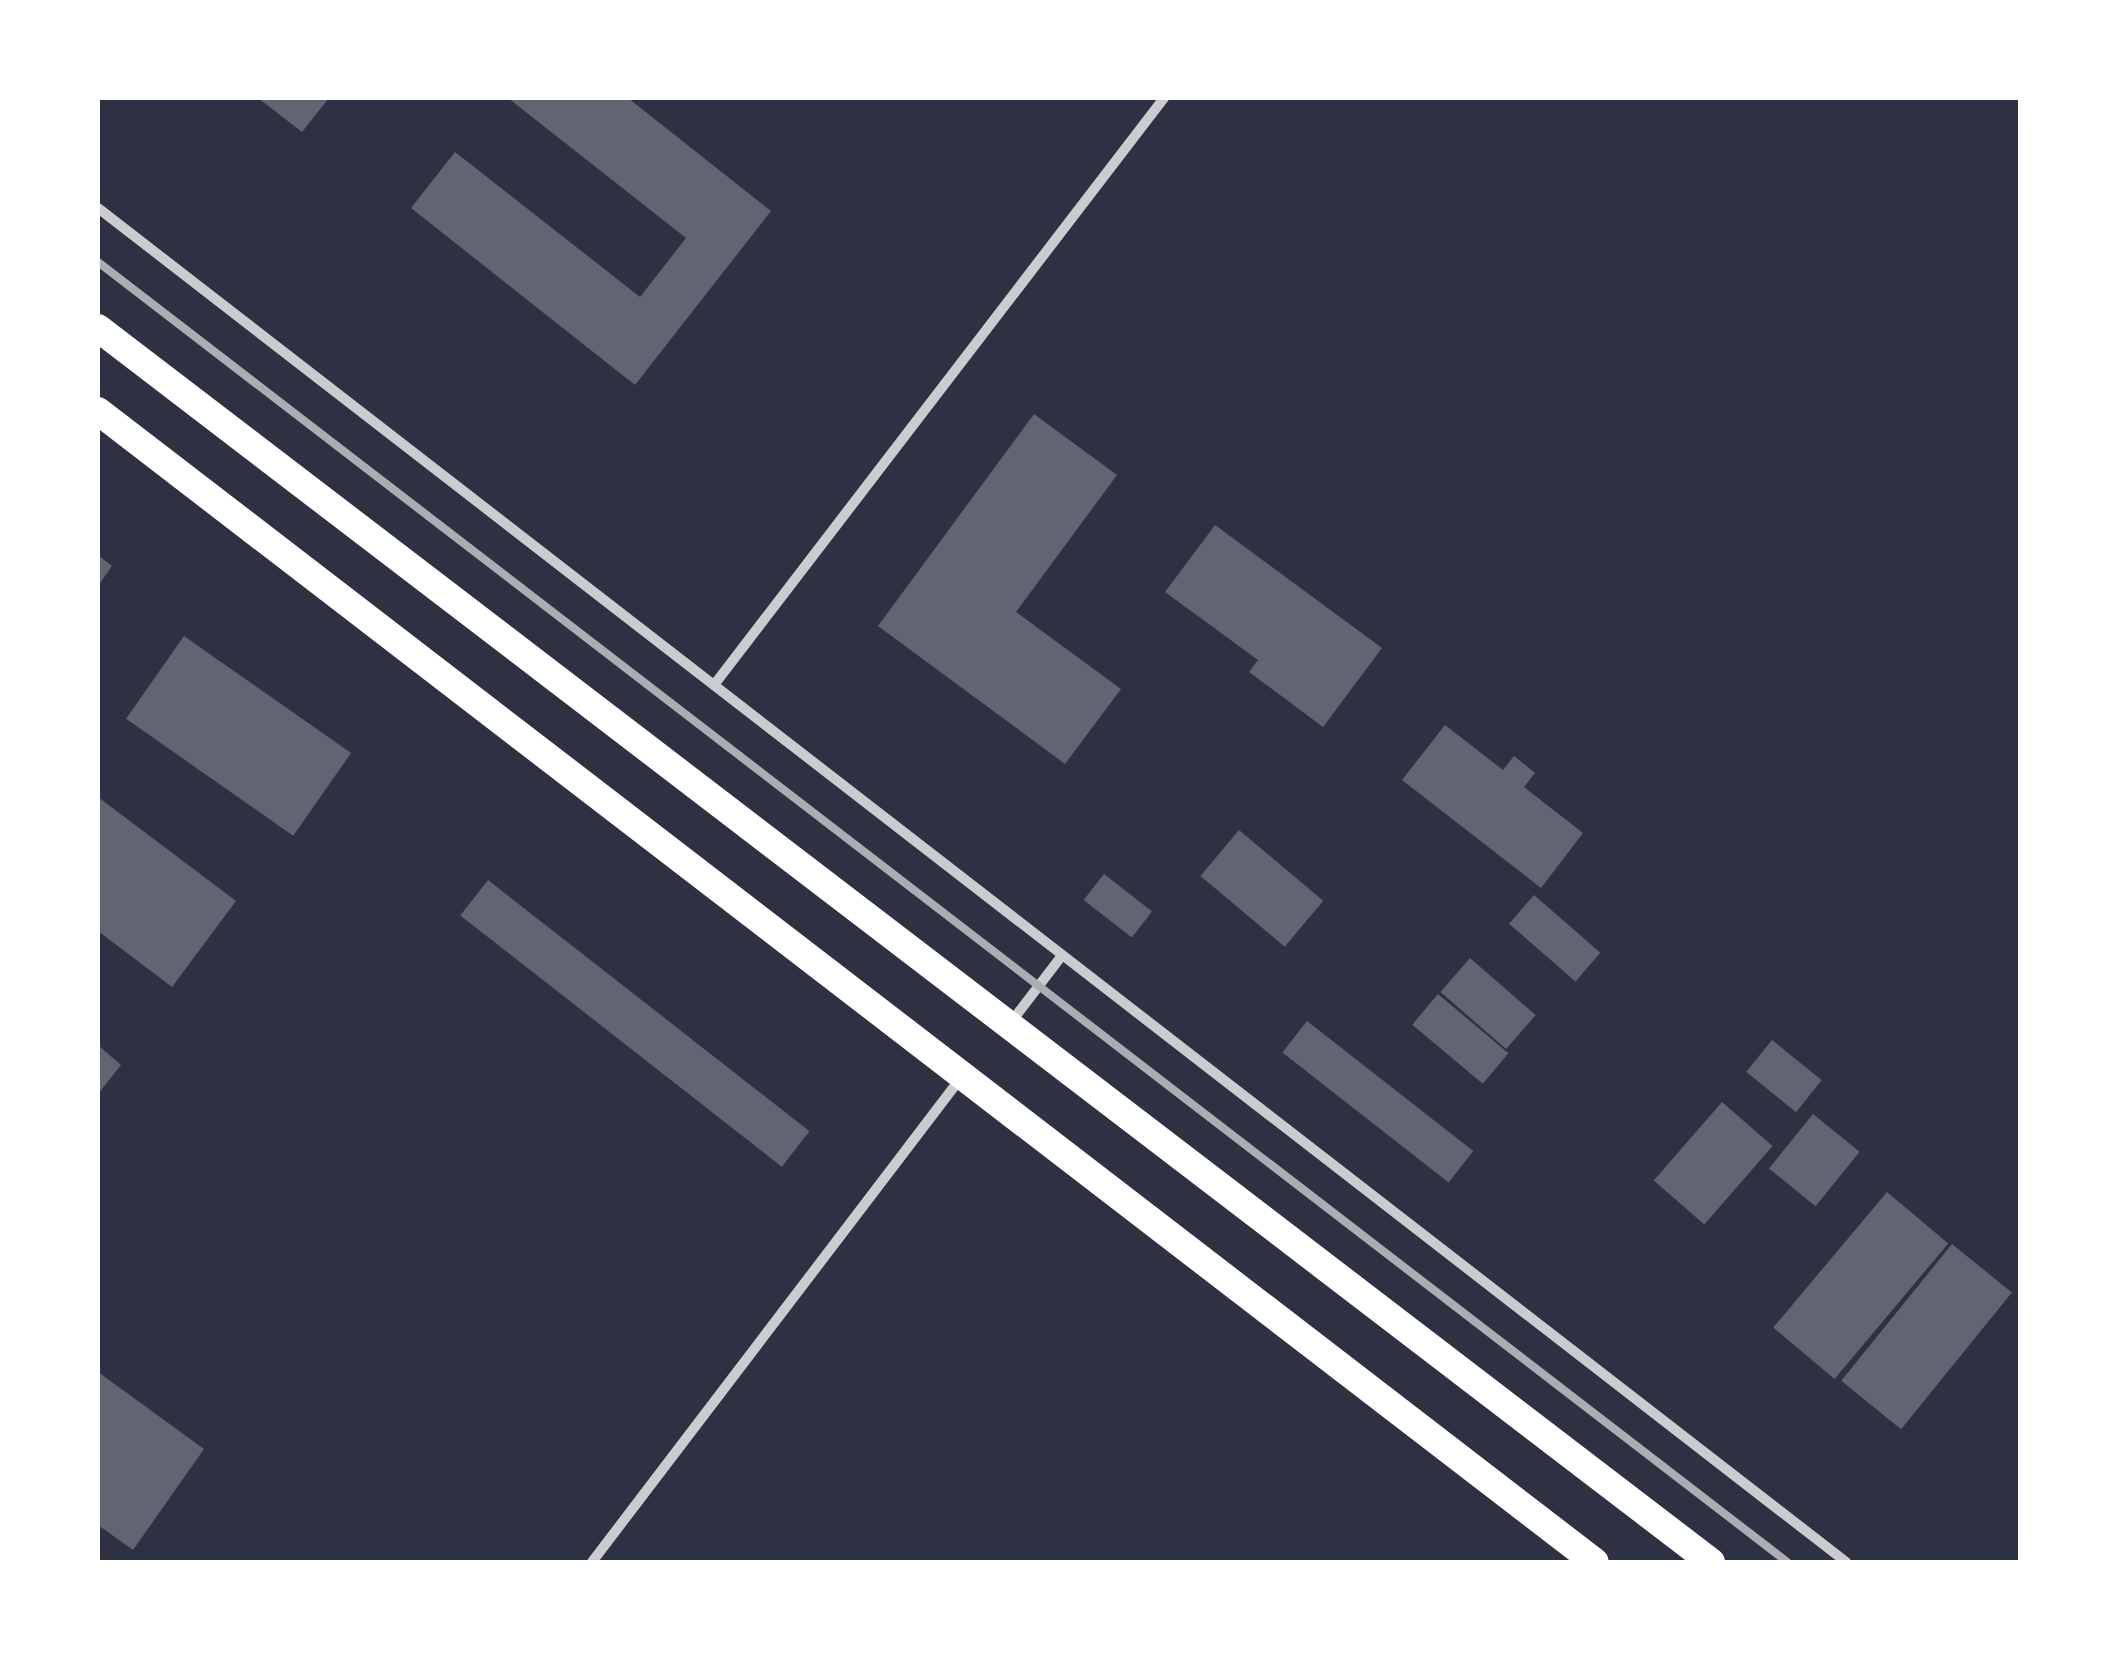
<!DOCTYPE html>
<html>
<head>
<meta charset="utf-8">
<style>
	body { margin:0 }
	#map { position:relative; width:2118px; height:1660px; overflow:hidden; background:#2d3142; font-family:Barlow,sans-serif }
	div>[style] { position:absolute }
	[style*='--x'] { left:calc(var(--x)*1px); top:calc(var(--y)*1px); width:calc(var(--w)*1px); rotate:calc(var(--a)*1deg) }
	.building>* { inset:0; background:#626471; transform-origin:0 0 }
	.minor>* { height:10px; margin:-5px; padding:0 5px; transform-origin:5px; border-radius:5px; background:#caccd0 }
	.trunk>* { height:28px; margin:-14px; padding:0 14px; transform-origin:14px; border-radius:14px; background:#fff }
	.rail>* { height:8px; margin:-4px; padding:0 4px; transform-origin:4px; border-radius:4px; background:#abadb3 }
	span { translate:-50% -50%; white-space:nowrap; text-align:center; line-height:1.15; -webkit-text-stroke:10px #fff; paint-order:stroke }
	.frame { position:absolute; inset:0; border:100px solid #fff; pointer-events:none }
</style>
</head>
<body>
<div id="map">
	<div class="building">
		<div style="clip-path:polygon(258px 98px,326px 98px,328px 99px,302px 132px)"></div>
		<div style="clip-path:polygon(508px 98px,628px 98px,771px 211px,635px 385px,411px 208px,455px 152px,640px 297px,686px 238px)"></div>
		<div style="clip-path:polygon(1034px 414px,1117px 475px,1016px 612px,1121px 689px,1065px 764px,878px 626px)"></div>
		<div style="clip-path:polygon(1215px 525px,1382px 648px,1323px 727px,1249px 672px,1258px 660px,1165px 592px)"></div>
		<div style="clip-path:polygon(98px 555px,112px 566px,98px 586px)"></div>
		<div style="left:184px;top:636px;width:204px;height:101px;rotate:35deg"></div>
		<div style="clip-path:polygon(1445px 725px,1503px 770px,1514px 756px,1535px 773px,1524px 787px,1583px 833px,1541px 888px,1402px 780px)"></div>
		<div style="clip-path:polygon(98px 797px,236px 901px,172px 987px,98px 931px)"></div>
		<div style="left:1239px;top:830px;width:110px;height:60px;rotate:40deg"></div>
		<div style="left:1104px;top:874px;width:61px;height:33px;rotate:38deg"></div>
		<div style="left:488px;top:880px;width:408px;height:45px;rotate:38deg"></div>
		<div style="left:1534px;top:895px;width:88px;height:38px;rotate:41deg"></div>
		<div style="left:1470px;top:958px;width:87px;height:45px;rotate:41deg"></div>
		<div style="left:1438px;top:994px;width:92px;height:40px;rotate:40deg"></div>
		<div style="left:1307px;top:1021px;width:211px;height:40px;rotate:38deg"></div>
		<div style="left:1772px;top:1040px;width:64px;height:41px;rotate:39deg"></div>
		<div style="clip-path:polygon(98px 1045px,121px 1065px,98px 1094px)"></div>
		<div style="left:1722px;top:1102px;width:67px;height:104px;rotate:41deg"></div>
		<div style="left:1813px;top:1114px;width:60px;height:70px;rotate:39deg"></div>
		<div style="left:1887px;top:1192px;width:80px;height:177px;rotate:40deg"></div>
		<div style="left:1952px;top:1244px;width:77px;height:176px;rotate:39deg"></div>
		<div style="clip-path:polygon(98px 1372px,204px 1449px,133px 1550px,98px 1525px)"></div>
	</div>
	<div class="minor">
		<div style="--x:98;--y:208;--w:2211;--a:37.76"></div>
		<div style="--x:714;--y:685;--w:740;--a:-52.53"></div>
		<div style="--x:1012;--y:1021;--w:79;--a:-52.7"></div>
		<div style="--x:592;--y:1562;--w:607;--a:-52.7"></div>
	</div>
	<div class="trunk">
		<div style="--x:98;--y:328;--w:2031;--a:37.42"></div>
		<div style="--x:98;--y:411;--w:1888;--a:37.56"></div>
	</div>
	<div class="rail">
		<div style="--x:98;--y:262;--w:2131;--a:37.58"></div>
	</div>
	<div class="frame"></div>
</div>
</body>
</html>
